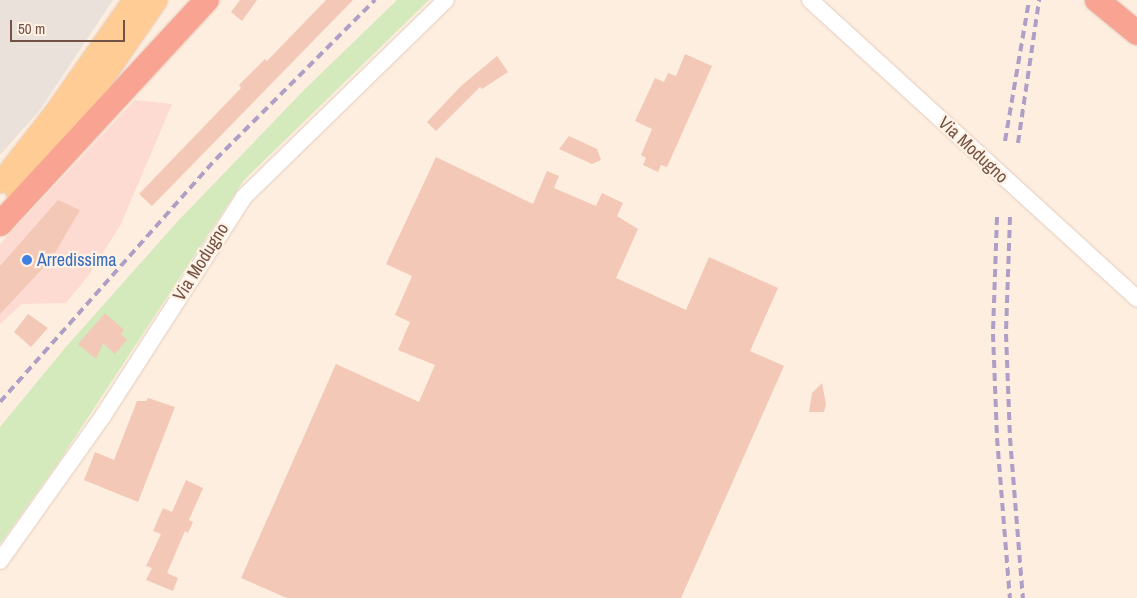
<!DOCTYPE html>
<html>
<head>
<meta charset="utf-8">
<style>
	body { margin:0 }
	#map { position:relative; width:1137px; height:598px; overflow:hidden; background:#fdeedf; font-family:"Archivo Narrow",sans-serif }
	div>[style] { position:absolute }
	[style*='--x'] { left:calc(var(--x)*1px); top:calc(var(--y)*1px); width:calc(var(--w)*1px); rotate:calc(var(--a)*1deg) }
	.commercial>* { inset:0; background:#fedbd2 }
	.industrial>* { inset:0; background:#eae1db }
	.green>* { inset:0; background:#d4eabd }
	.building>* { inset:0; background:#f3c8b6 }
	.roads { filter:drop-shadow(0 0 1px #e3cbbe) drop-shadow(0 0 1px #e3cbbe) }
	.minor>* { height:16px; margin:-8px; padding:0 8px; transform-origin:8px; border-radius:8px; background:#fff }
	.major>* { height:21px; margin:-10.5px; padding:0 10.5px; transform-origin:10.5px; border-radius:10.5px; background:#fecc94 }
	.highway>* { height:24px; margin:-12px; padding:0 12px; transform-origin:12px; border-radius:12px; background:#f9a493 }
	.rail>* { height:4px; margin-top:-2px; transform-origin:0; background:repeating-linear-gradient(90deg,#af9ec5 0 8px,transparent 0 13px) }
	.dots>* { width:14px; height:14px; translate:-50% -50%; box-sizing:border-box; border:2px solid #fff2e5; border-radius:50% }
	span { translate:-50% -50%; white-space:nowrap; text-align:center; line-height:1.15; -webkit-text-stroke:4.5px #fff2e5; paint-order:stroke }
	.street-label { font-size:18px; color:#735246 }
	.shop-label { font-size:18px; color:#366cbe }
	.left { translate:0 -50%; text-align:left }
	.scale { position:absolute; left:10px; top:20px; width:115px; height:22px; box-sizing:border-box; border:2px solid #735246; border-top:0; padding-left:6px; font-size:15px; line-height:18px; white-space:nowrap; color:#735246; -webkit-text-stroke:4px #fff2e5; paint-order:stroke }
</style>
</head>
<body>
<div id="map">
	<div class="commercial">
		<div style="clip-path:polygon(135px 100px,172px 104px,121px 224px,89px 275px,66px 303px,22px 304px,0 324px,0 244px)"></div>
	</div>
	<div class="industrial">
		<div style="clip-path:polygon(0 0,113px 0,40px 110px,0 155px)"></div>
	</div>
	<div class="green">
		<div style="clip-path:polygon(397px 0,429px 0,244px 180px,58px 463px,0 544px,0 427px,65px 348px,177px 222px,305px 89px)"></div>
	</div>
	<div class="building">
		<div style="clip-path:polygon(240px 0,257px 0,242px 21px,231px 12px)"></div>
		<div style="clip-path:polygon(326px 0,353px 0,152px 206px,139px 194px,241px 88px,239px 85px,265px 59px,267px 61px)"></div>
		<div style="clip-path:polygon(685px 54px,712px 66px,667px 167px,661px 165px,658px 172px,643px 165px,646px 158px,641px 155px,652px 129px,635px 121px,655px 78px,664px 82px,668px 73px,676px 76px)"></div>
		<div style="clip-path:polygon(497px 56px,508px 72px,482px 89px,480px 87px,436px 131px,427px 122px,461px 86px)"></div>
		<div style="clip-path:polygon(569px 136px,597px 149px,601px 160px,592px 164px,559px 149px)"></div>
		<div style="clip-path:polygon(436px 157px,533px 204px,547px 171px,559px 176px,554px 188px,596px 206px,602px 193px,623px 203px,617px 216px,638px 229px,616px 278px,686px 310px,709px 257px,778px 288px,750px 351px,784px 366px,681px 598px,287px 598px,241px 578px,336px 364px,419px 402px,435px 365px,398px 350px,410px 322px,395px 315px,412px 276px,386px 264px)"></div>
		<div style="clip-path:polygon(58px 200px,80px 210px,55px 253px,53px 252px,45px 266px,0 314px,0 266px)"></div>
		<div style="clip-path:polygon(105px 313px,124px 330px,121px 334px,127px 340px,115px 354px,103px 343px,96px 359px,78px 344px)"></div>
		<div style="clip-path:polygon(28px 314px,48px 328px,31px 347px,14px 332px)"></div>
		<div style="clip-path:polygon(822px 383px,826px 404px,824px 412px,809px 412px,812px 393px)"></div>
		<div style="clip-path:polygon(148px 398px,175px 407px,138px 502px,84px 480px,95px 452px,114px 460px,137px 401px,146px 401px)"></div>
		<div style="clip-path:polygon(186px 480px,203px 488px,189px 520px,193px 522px,188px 533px,185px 531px,167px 573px,178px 578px,173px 591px,146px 580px,152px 568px,146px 566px,161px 534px,153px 531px,163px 508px,172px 512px)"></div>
	</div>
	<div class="roads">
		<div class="minor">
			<div style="--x:810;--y:0;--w:443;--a:42.4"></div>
			<div style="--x:0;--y:561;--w:178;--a:-54.6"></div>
			<div style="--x:103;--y:416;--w:260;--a:-57.2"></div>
			<div style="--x:244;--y:197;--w:282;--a:-44.3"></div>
		</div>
		<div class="major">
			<div style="--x:0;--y:182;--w:91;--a:-52.1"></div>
			<div style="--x:56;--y:110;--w:134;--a:-55"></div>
			<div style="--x:16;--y:192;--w:114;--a:-52.1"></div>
			<div style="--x:86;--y:102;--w:124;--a:-55.5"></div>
		</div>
		<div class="highway">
			<div style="--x:1097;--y:0;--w:52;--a:39.5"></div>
			<div style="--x:0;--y:224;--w:305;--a:-47.3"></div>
		</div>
	</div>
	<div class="rail">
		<div style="--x:1005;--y:141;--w:143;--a:-80.3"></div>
		<div style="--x:1018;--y:143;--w:145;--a:-81.6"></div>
		<div style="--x:997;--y:217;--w:117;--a:92"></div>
		<div style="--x:993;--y:334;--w:104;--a:87.8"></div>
		<div style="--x:997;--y:438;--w:161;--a:85.4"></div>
		<div style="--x:1010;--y:217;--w:117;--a:92"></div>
		<div style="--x:1006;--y:334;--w:104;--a:87.8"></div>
		<div style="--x:1010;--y:438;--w:161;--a:85.4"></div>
		<div style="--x:0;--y:402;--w:325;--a:-48.4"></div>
		<div style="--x:216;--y:159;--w:225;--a:-45"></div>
	</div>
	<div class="dots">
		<div style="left:27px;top:260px;background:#3f7fe0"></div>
	</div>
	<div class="street-label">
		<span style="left:973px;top:150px;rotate:43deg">Via Modugno</span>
		<span style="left:201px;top:262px;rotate:-58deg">Via Modugno</span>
	</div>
	<div class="shop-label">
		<span class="left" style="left:37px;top:260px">Arredissima</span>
	</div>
	<div class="scale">50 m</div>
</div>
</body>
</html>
